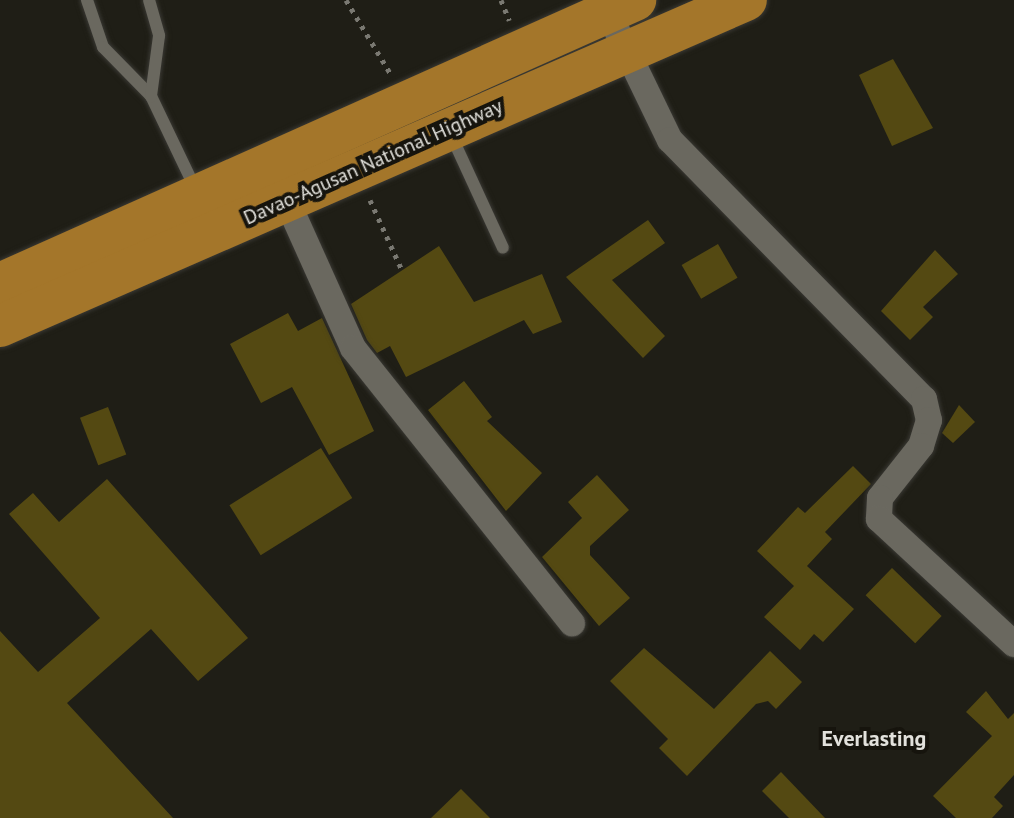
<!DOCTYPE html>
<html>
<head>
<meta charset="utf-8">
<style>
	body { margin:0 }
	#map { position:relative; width:1014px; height:818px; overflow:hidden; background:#1f1e16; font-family:"PT Sans",sans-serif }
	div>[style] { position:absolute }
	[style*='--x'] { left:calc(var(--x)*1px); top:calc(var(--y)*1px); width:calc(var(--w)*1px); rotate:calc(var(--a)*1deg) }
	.building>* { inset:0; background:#544912; transform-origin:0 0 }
	.path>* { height:5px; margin-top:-2.5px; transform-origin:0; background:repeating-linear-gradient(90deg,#7a7972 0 4px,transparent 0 10px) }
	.roads { filter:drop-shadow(0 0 2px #393833) drop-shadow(0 0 2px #393833) }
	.service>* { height:12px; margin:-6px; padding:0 6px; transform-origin:6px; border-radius:6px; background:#6a685f }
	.minor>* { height:26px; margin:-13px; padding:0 13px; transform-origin:13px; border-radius:13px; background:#6a685f }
	.trunk>* { height:42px; margin:-21px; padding:0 21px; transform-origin:21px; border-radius:21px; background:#a4762a }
	span { translate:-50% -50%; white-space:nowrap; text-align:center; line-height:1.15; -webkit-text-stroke:8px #16140d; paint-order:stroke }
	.street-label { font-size:20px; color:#e2e1dc }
	.neighbourhood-label { font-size:22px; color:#e2e1dc; font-weight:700 }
</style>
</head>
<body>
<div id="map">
	<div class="building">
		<div style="clip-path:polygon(893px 59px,933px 128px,892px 146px,859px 75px)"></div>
		<div style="clip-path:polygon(648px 220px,665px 243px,612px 280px,665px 336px,643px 358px,566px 277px)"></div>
		<div style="left:718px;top:244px;width:39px;height:42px;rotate:60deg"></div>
		<div style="clip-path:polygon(439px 246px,474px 302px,542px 274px,562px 322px,533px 334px,524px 320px,406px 377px,390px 346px,377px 353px,367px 340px,351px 304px)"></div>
		<div style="clip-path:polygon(935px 250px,958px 274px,923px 307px,933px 317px,910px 340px,881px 311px)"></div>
		<div style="clip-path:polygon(288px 313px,298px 331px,322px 318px,374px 431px,329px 455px,292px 387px,261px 403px,230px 344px)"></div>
		<div style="clip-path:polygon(464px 381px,492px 417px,487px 421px,542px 473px,506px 511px,428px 410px)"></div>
		<div style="clip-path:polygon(959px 405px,975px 422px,953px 443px,942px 433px)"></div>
		<div style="left:108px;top:407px;width:51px;height:30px;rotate:69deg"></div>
		<div style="left:321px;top:448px;width:59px;height:108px;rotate:58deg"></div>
		<div style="clip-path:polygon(853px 466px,871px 484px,825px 532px,832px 539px,807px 566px,854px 609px,823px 642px,814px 634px,800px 650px,764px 617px,794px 586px,757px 551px,798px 507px,805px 513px)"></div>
		<div style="clip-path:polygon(597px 475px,629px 510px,590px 546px,590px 555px,630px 598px,599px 626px,542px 557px,582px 518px,568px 502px)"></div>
		<div style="clip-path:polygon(107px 479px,248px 638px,198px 681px,151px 629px,67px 703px,173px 818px,0 818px,0 631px,38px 672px,100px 618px,9px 514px,33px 493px,59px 522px)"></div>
		<div style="left:892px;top:568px;width:69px;height:38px;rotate:44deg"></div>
		<div style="clip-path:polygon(644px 648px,714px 709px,770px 651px,802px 682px,776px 709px,768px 701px,756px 704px,687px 776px,659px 748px,668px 739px,610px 681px)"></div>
		<div style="clip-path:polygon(986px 691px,1008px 719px,1014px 713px,1014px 775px,994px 797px,1003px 806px,992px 818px,956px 818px,933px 796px,992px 736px,966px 712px)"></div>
		<div style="clip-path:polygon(781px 772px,825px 818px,789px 818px,762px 791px)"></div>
		<div style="clip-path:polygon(461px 789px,490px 818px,431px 818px)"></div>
	</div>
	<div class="path">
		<div style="--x:346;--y:0;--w:85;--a:58.9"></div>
		<div style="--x:501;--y:0;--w:22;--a:68"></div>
		<div style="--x:370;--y:200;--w:75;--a:65.5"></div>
	</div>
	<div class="roads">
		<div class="service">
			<div style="--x:87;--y:0;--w:50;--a:71.2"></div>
			<div style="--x:103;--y:47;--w:69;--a:45.6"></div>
			<div style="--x:151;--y:96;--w:104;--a:64.4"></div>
			<div style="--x:149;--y:0;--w:37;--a:74"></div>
			<div style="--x:159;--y:36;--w:61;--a:97.6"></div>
			<div style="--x:451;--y:135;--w:124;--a:65.3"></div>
		</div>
		<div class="minor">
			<div style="--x:608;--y:12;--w:142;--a:64.2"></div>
			<div style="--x:670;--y:140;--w:363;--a:45.6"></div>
			<div style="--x:924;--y:399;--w:22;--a:77"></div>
			<div style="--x:929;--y:420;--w:27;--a:107"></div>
			<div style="--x:921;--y:446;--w:66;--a:128.3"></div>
			<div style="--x:880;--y:498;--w:21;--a:93"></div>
			<div style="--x:879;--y:519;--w:184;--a:42.8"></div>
			<div style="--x:282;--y:190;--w:173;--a:65.8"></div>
			<div style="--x:353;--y:348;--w:352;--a:51.5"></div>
		</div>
		<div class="trunk">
			<div style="--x:0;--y:284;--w:696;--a:-24.1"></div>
			<div style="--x:0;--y:326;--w:814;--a:-23.61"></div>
		</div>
	</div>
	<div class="street-label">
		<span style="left:373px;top:162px;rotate:-24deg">Davao-Agusan National Highway</span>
	</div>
	<div class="neighbourhood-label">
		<span style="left:874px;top:739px">Everlasting</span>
	</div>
</div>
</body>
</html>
